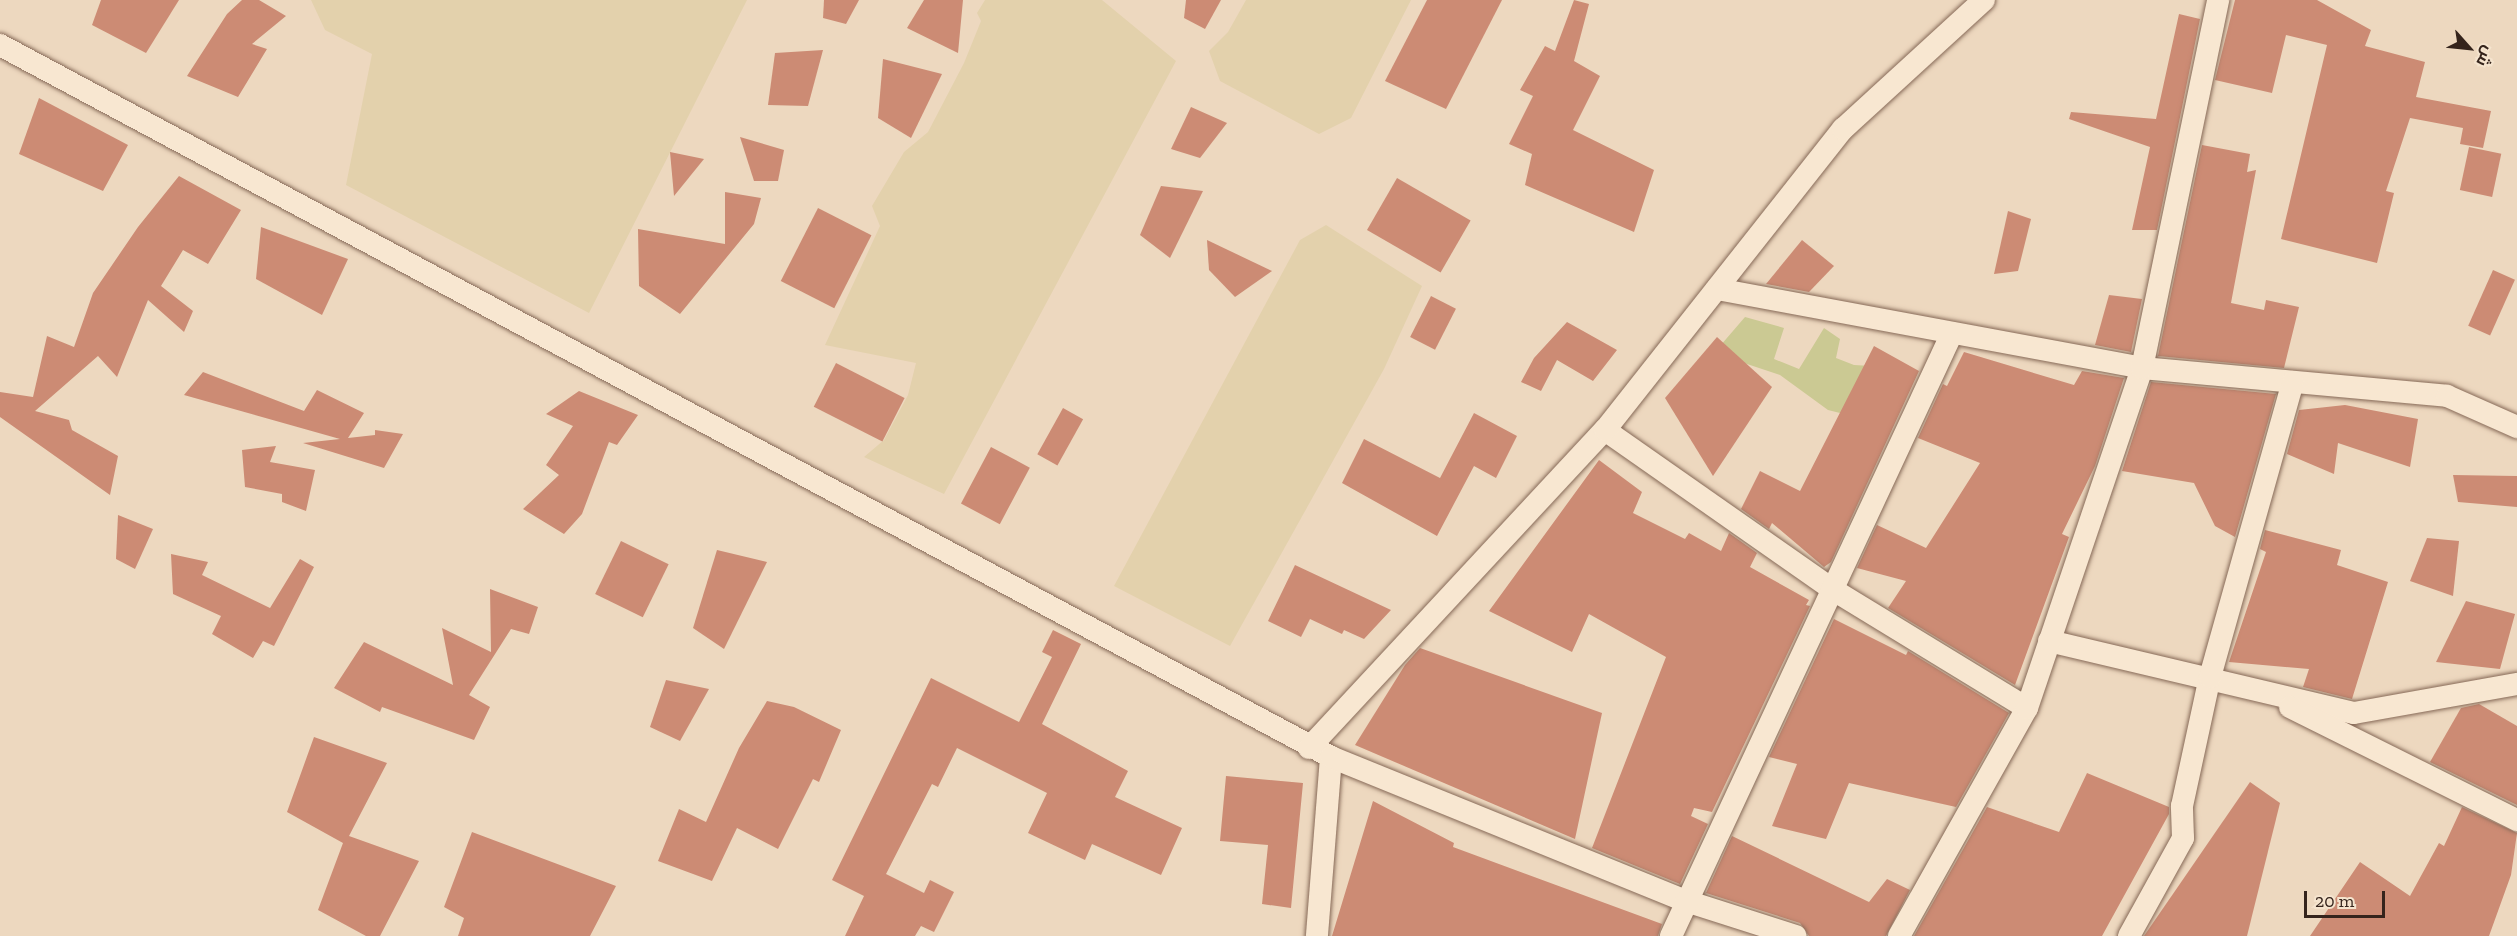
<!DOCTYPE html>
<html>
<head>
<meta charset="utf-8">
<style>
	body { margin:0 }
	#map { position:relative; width:2517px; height:936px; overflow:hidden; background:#edd8bf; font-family:"Zilla Slab",Cairo,serif }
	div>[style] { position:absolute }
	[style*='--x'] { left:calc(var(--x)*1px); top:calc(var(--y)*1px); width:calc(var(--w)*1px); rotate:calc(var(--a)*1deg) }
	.farmland>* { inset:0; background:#e3d1ac }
	.green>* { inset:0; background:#cbc993 }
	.building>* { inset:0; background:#cc8b74; transform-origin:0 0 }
	.roads { filter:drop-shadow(0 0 2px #866957) drop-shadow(0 0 2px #866957) }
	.street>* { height:22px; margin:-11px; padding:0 11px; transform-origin:11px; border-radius:11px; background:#f8e7d1 }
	span { translate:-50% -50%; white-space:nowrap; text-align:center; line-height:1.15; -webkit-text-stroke:4.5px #f5e4ce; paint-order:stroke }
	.north { position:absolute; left:2439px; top:18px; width:60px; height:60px; -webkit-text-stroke:4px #f5e4ce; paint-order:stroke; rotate:117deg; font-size:16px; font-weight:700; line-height:24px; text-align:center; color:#35241c }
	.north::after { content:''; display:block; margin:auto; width:21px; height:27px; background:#35241c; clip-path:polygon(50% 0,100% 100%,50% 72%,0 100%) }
	.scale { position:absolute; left:2304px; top:891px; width:81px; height:27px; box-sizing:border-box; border:3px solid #35241c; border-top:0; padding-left:8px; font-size:18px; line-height:21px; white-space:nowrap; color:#35241c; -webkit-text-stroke:4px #f5e4ce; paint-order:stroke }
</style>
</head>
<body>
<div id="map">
	<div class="farmland">
		<div style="clip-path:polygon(311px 0,747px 0,589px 313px,346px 185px,372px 54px,325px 30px)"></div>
		<div style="clip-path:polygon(985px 0,1102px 0,1176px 61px,944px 494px,864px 457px,884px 440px,908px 395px,916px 363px,825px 345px,880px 226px,872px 206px,904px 152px,928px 132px,964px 63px,981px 21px,977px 13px)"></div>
		<div style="clip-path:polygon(1246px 0,1411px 0,1351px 118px,1319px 134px,1220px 81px,1209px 51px,1228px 32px)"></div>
		<div style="clip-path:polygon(1326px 225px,1422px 286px,1384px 369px,1230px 646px,1114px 586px,1300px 240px)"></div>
	</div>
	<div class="green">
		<div style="clip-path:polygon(1745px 317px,1784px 328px,1774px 359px,1799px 369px,1824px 328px,1840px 339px,1836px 358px,1854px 365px,1872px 366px,1863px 409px,1840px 413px,1828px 410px,1780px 375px,1714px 353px)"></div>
	</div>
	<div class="building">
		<div style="clip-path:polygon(101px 0,179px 0,146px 53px,92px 25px)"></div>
		<div style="clip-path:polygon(242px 0,259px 0,286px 16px,252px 44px,267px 49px,238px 97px,187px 76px,227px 14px)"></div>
		<div style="clip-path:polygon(824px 0,859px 0,846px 24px,823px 18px)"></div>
		<div style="clip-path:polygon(924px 0,963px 0,958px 53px,907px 28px)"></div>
		<div style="clip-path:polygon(1186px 0,1221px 0,1205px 29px,1184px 18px)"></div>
		<div style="clip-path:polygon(1427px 0,1502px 0,1446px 109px,1385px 81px)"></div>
		<div style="clip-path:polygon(1574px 0,1589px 4px,1574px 61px,1600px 76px,1573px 130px,1654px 170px,1634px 232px,1525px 185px,1532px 154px,1509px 144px,1533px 96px,1520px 90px,1545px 46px,1555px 51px)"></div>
		<div style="clip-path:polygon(2235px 0,2317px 0,2371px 30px,2365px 46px,2425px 62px,2416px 97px,2491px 111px,2483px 148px,2460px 144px,2463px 128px,2410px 118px,2386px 191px,2394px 193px,2377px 263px,2281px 239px,2327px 45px,2286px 35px,2272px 93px,2215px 80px)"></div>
		<div style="clip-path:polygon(2179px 14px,2200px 19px,2157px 230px,2132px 230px,2150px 147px,2069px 119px,2071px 112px,2156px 119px)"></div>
		<div style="clip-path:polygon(823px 50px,808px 106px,768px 105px,775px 53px)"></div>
		<div style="clip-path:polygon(883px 59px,942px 74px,911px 138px,878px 118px)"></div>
		<div style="clip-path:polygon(39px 98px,128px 145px,103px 191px,19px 154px)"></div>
		<div style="clip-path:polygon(1191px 107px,1227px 123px,1200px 158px,1171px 149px)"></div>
		<div style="clip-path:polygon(740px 137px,784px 150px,778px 181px,754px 181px)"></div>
		<div style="clip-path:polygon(2202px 145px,2250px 154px,2247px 172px,2256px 170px,2231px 303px,2264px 310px,2266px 300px,2299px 307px,2284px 368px,2158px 356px)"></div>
		<div style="left:2469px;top:147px;width:33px;height:44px;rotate:12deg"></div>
		<div style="clip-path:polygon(670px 152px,704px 159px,674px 196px)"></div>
		<div style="clip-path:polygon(179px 176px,241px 210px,208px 264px,183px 250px,161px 286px,193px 311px,184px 332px,148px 300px,117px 377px,98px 356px,35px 411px,69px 420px,72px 430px,118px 456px,110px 495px,0 417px,0 392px,33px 397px,47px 336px,74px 347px,93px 293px,138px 227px)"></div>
		<div style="left:1397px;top:178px;width:85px;height:60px;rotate:30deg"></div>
		<div style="clip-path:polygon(1161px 186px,1203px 191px,1170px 258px,1140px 235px)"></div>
		<div style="clip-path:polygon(725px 192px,761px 198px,754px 224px,680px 314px,639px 286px,638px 229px,725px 244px)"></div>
		<div style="left:818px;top:208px;width:60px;height:82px;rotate:27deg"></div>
		<div style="clip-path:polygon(2008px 211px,2031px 219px,2018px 271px,1994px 274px)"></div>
		<div style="clip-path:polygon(261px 227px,348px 259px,322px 315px,256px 279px)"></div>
		<div style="clip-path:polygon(1207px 240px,1272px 271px,1235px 297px,1209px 270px)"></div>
		<div style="clip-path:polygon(1802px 240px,1834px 266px,1809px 292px,1766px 284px)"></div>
		<div style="left:2493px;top:270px;width:24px;height:61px;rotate:24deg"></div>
		<div style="clip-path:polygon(2109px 295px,2142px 299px,2131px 352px,2095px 345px)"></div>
		<div style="left:1431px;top:296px;width:28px;height:46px;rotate:27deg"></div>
		<div style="clip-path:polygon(1567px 322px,1617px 350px,1593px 381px,1557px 360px,1541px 391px,1521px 382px,1534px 358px)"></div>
		<div style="clip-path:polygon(1717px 337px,1772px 387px,1713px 476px,1665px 398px)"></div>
		<div style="clip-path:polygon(1874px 346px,1919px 371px,1831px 562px,1824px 567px,1772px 523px,1769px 529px,1741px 509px,1760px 471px,1800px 491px)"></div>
		<div style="clip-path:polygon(1964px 352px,2074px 385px,2082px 371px,2124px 378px,2095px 466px,2062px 534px,2069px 537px,2015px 685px,1888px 608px,1906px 581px,1857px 568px,1877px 525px,1926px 548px,1980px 463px,1918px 438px,1943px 384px,1947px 386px)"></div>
		<div style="left:836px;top:363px;width:77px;height:49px;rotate:27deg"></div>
		<div style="clip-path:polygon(203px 372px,304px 411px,317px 390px,364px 413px,348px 438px,375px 435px,375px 430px,403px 434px,384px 468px,303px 443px,340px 439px,184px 395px)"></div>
		<div style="clip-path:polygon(2151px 382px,2276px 394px,2235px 537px,2215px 526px,2194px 483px,2122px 471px)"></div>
		<div style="clip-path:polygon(579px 391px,638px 415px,617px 445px,609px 442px,582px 514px,564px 534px,523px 509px,559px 475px,546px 465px,573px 426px,546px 414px)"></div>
		<div style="clip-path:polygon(2345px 405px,2418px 419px,2410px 467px,2338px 443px,2334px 474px,2287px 454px,2299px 410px)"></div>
		<div style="left:1063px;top:408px;width:23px;height:53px;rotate:29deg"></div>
		<div style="clip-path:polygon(1474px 413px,1517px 436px,1496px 478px,1474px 466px,1437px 536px,1342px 483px,1364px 439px,1440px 478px)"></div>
		<div style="clip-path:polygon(276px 446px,270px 462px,315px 470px,306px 511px,282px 502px,282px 494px,245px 487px,242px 450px)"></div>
		<div style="left:991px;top:447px;width:44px;height:64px;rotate:28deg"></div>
		<div style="clip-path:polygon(1599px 460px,1642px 492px,1633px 513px,1685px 539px,1689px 533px,1721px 551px,1729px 533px,1757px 553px,1750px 567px,1809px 600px,1806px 605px,1810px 606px,1712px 812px,1694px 808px,1691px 816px,1708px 824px,1680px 884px,1592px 848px,1666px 657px,1589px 614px,1572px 652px,1489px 611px)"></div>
		<div style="clip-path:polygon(2453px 475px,2517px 476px,2517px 507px,2458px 502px)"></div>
		<div style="clip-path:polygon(118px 515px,153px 529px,135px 569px,116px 559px)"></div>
		<div style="clip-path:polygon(2265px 530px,2341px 550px,2337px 565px,2388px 582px,2352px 699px,2303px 687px,2309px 669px,2229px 662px,2266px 552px,2260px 549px)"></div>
		<div style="clip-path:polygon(2427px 538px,2459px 541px,2453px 596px,2410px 581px)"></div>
		<div style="left:621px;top:541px;width:53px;height:59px;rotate:26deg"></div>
		<div style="clip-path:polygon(717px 550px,767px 562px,724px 649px,693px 628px)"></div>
		<div style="clip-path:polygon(171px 554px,208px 562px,202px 575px,270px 608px,300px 559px,314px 567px,274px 646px,263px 641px,253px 658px,212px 634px,221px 616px,173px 594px)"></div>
		<div style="clip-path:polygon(1295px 565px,1391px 610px,1364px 639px,1344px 630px,1342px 634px,1310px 619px,1301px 637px,1268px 621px)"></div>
		<div style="clip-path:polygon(490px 589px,538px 607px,529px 634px,511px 629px,469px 695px,490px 707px,474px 740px,382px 707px,380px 712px,334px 688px,364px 642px,453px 685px,442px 628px,491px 652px)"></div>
		<div style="clip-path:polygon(2466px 601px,2515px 614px,2500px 669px,2436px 662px)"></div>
		<div style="clip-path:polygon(1834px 619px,1906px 655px,1908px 651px,2009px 713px,1956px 807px,1849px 783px,1826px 839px,1772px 826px,1797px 764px,1769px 757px)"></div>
		<div style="clip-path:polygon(1053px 630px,1081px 644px,1042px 724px,1128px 771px,1115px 797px,1182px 828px,1161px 875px,1092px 844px,1085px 860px,1028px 833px,1047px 793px,957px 748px,938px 787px,932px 784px,886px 874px,924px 893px,930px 880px,954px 892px,934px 932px,921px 926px,915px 936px,845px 936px,864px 896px,832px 880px,931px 678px,1019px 722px,1052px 657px,1042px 652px)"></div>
		<div style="clip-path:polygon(1420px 648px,1602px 713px,1575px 839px,1355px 745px,1405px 665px)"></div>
		<div style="clip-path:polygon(666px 680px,709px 689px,680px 741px,650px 727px)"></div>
		<div style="clip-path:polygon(767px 701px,794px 707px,841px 730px,819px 782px,813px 779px,778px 849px,737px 828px,712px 881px,658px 861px,679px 809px,706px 822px,739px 748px)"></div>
		<div style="clip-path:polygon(2479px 704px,2517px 726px,2517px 805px,2430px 762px,2461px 708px)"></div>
		<div style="clip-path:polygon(314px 737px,387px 763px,349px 836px,419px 861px,380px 936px,366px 936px,318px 910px,343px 843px,287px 812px)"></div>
		<div style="clip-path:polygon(2087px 773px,2169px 807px,2169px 814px,2102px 936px,1914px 936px,1987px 807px,2059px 832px)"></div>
		<div style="clip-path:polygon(1226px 776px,1303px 783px,1291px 908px,1262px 904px,1268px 845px,1220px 841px)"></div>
		<div style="clip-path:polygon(2250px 782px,2280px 803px,2247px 936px,2144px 936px)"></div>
		<div style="clip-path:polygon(1373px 801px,1454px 843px,1453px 847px,1662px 924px,1658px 936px,1332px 936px)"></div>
		<div style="clip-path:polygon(2462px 807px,2517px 833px,2511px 875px,2489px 936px,2310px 936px,2360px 862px,2410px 896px,2439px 843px,2444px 846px)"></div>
		<div style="clip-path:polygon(472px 832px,616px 886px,590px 936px,458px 936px,464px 918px,444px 907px)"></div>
		<div style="clip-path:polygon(1732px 836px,1869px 902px,1887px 879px,1910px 890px,1886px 936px,1809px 936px,1800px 923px,1706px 893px)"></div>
	</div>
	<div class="roads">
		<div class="street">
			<div style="--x:0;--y:45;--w:1509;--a:28.14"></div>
			<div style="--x:1331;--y:757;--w:180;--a:94.5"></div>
			<div style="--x:1717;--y:289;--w:432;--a:10.5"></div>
			<div style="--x:2142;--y:368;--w:306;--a:5.2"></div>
			<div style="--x:2447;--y:396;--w:77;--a:23.9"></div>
			<div style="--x:1605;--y:430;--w:277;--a:35"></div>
			<div style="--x:1832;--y:589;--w:228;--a:31.4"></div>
			<div style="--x:2049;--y:641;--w:313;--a:13.3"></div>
			<div style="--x:2354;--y:713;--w:166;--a:-10.1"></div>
			<div style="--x:2290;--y:707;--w:254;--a:26.5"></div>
			<div style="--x:1309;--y:748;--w:434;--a:-47.1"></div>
			<div style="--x:1605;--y:430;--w:384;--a:-51.7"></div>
			<div style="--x:1843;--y:129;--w:191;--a:-42.5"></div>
			<div style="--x:1331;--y:757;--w:383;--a:22.1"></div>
			<div style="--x:1686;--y:901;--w:115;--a:17.7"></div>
			<div style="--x:1671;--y:936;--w:665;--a:-65.01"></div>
			<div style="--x:1899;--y:936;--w:261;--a:-60.7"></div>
			<div style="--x:2027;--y:708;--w:359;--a:-71.3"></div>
			<div style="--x:2142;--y:368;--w:376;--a:-78.3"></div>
			<div style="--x:2129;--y:936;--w:112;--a:-61.1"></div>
			<div style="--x:2183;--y:838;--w:32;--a:-92"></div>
			<div style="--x:2182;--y:806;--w:132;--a:-77.8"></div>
			<div style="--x:2210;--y:677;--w:306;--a:-74.3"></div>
		</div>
	</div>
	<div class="north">ش</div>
	<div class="scale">20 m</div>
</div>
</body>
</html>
